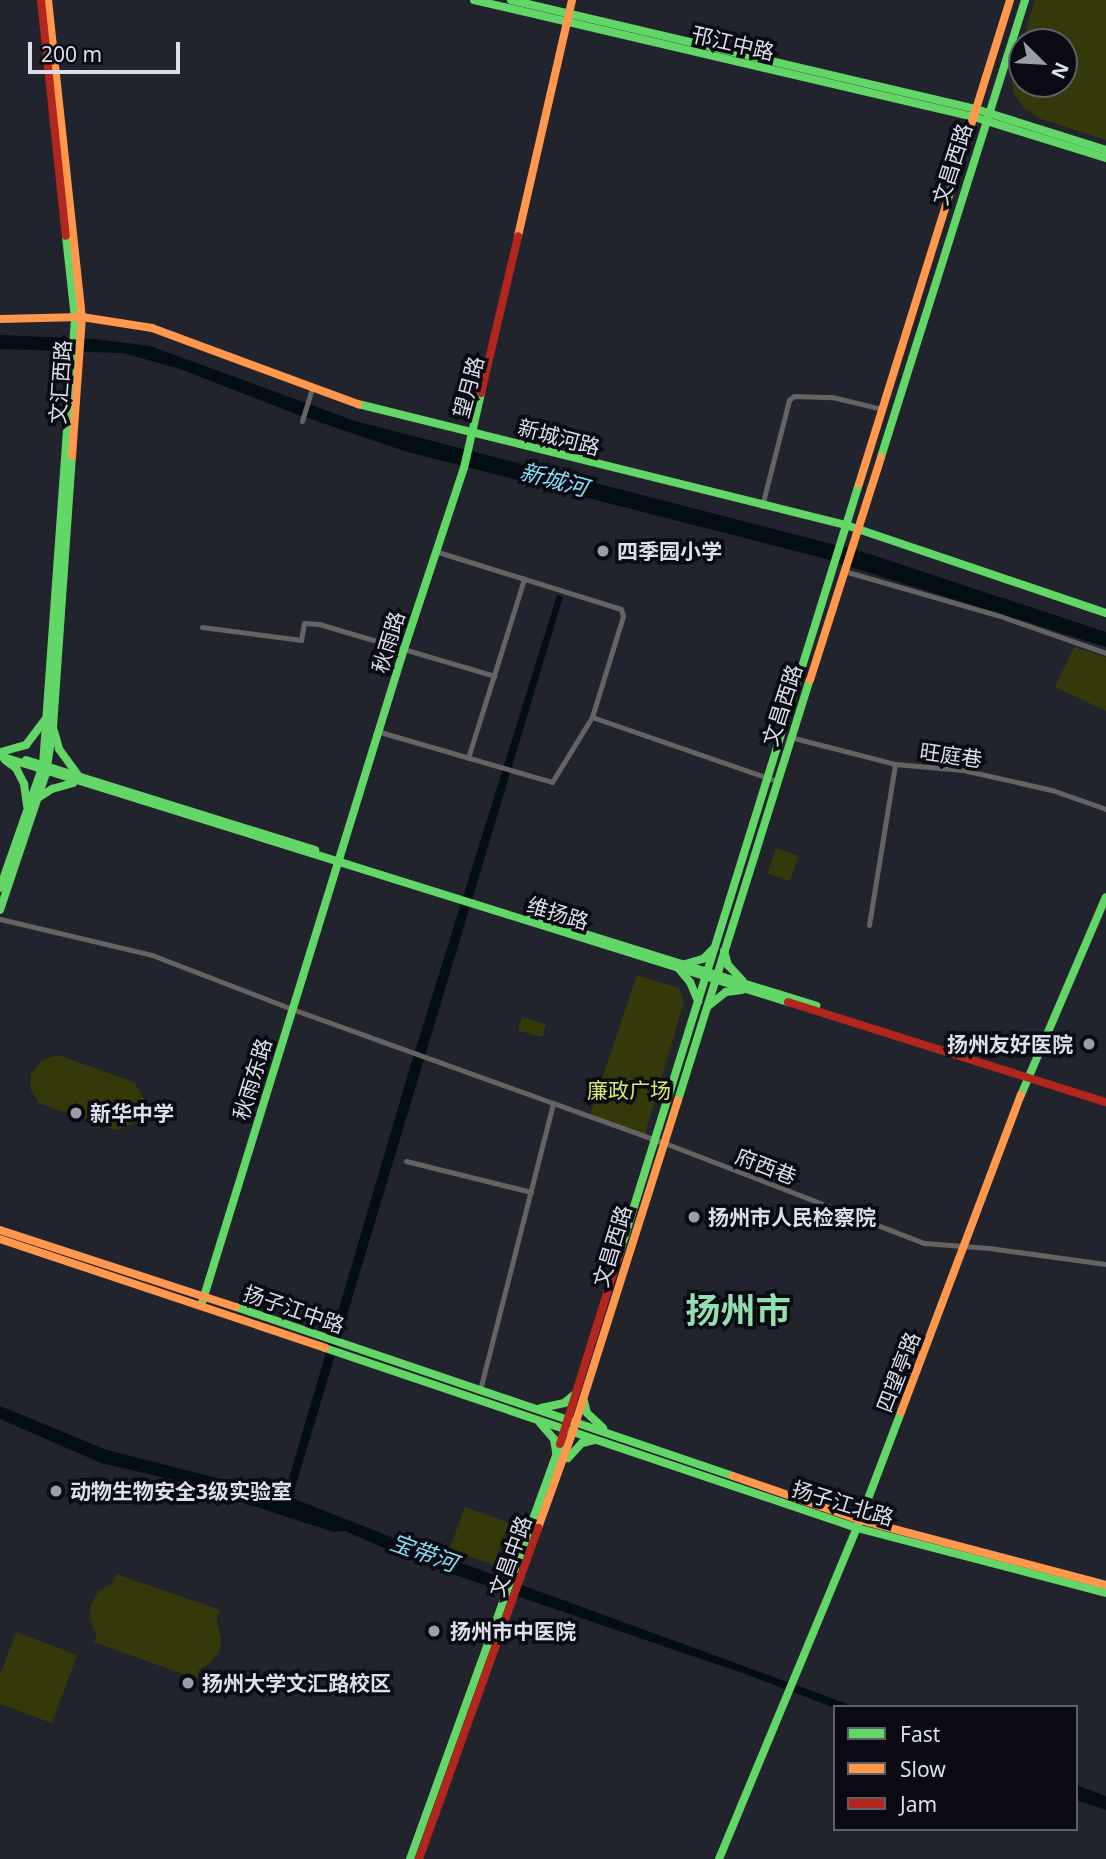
<!DOCTYPE html>
<html>
<head>
<meta charset="utf-8">
<style>
	body { margin:0 }
	#map { position:relative; width:1106px; height:1859px; overflow:hidden; background:#22242d; font-family:"Noto Sans","Noto Sans SC",sans-serif }
	div>[style] { position:absolute }
	[style*='--x'] { left:calc(var(--x)*1px); top:calc(var(--y)*1px); width:calc(var(--w)*1px); rotate:calc(var(--a)*1deg) }
	.green>* { inset:0; background:#353909; transform-origin:0 0 }
	.water>* { inset:0; background:#030e13 }
	.street>* { height:5px; margin:-2.5px; padding:0 2.5px; transform-origin:2.5px; border-radius:2.5px; background:#656363 }
	.fast>* { height:8px; margin:-4px; padding:0 4px; transform-origin:4px; border-radius:4px; background:#63d668 }
	.slow>* { height:8px; margin:-4px; padding:0 4px; transform-origin:4px; border-radius:4px; background:#ff974d }
	.jam>* { height:8px; margin:-4px; padding:0 4px; transform-origin:4px; border-radius:4px; background:#b3261e }
	.dots>* { width:19px; height:19px; translate:-50% -50%; box-sizing:border-box; border:4px solid #0a0b12; border-radius:50% }
	span { translate:-50% -50%; white-space:nowrap; text-align:center; line-height:1.15; -webkit-text-stroke:7px #0a0b12; paint-order:stroke }
	.street-label { font-size:21px; color:#dcdee9 }
	.poi-label { font-size:21px; color:#dcdee9; font-weight:700 }
	.left { translate:0 -50%; text-align:left }
	.right { translate:-100% -50%; text-align:right }
	.park-label { font-size:21px; color:#dde96a }
	.water-label { font-size:23px; color:#86ddf7; font-style:italic }
	.town-label { font-size:35px; color:#94dfaf; font-weight:700 }
	.legend { position:absolute; left:833px; top:1705px; width:245px; height:126px; box-sizing:border-box; background:#0a0b12; border:2px solid #5e5f68; margin:0; padding:9px 12px; list-style:none; font-size:21px; color:#dcdee9 }
	.legend li { display:flex; align-items:center; gap:14px; height:35px }
	.legend b { width:35px; border:2px solid #5e5f68 }
	.north { position:absolute; left:1008px; top:28px; width:70px; height:70px; box-sizing:border-box; background:#0a0b12; border:2px solid #5e5f68; border-radius:50%; rotate:114deg; font-size:19px; font-weight:700; line-height:28px; text-align:center; color:#dcdee9 }
	.north::after { content:''; display:block; margin:auto; width:24px; height:32px; background:#9b9da7; clip-path:polygon(50% 0,100% 100%,50% 72%,0 100%) }
	.scale { position:absolute; left:28px; top:42px; width:152px; height:32px; box-sizing:border-box; border:4px solid #dcdee9; border-top:0; padding-left:9px; font-size:21px; line-height:24px; white-space:nowrap; color:#dcdee9; -webkit-text-stroke:5px #0a0b12; paint-order:stroke }
</style>
</head>
<body>
<div id="map">
	<div class="green">
		<div style="clip-path:polygon(1035px 0,1106px 0,1106px 140px,1041px 119px,1024px 108px,1013px 92px,1012px 73px,1022px 42px,1022px 84px,1064px 84px,1064px 42px,1022px 42px)"></div>
		<div style="clip-path:polygon(1074px 647px,1106px 657px,1106px 711px,1055px 687px)"></div>
		<div style="left:776px;top:848px;width:24px;height:27px;rotate:19deg"></div>
		<div style="clip-path:polygon(637px 975px,679px 988px,684px 1002px,645px 1134px,590px 1115px)"></div>
		<div style="left:522px;top:1017px;width:25px;height:14px;rotate:16deg"></div>
		<div style="clip-path:polygon(58px 1055px,134px 1082px,145px 1100px,142px 1116px,133px 1124px,115px 1130px,39px 1103px,30px 1088px,31px 1074px,42px 1060px)"></div>
		<div style="left:465px;top:1507px;width:47px;height:45px;rotate:20deg"></div>
		<div style="clip-path:polygon(116px 1574px,220px 1610px,216px 1619px,221px 1638px,220px 1650px,211px 1662px,199px 1670px,197px 1679px,94px 1642px,97px 1635px,90px 1619px,91px 1604px,98px 1592px,112px 1583px)"></div>
		<div style="clip-path:polygon(16px 1632px,77px 1655px,52px 1723px,0 1704px,0 1675px)"></div>
	</div>
	<div class="water">
		<div style="clip-path:polygon(0 335px,94px 339px,150px 346px,355px 421px,863px 552px,1106px 632px,1106px 647px,819px 557px,404px 451px,296px 414px,180px 369px,123px 353px,0 349px)"></div>
		<div style="clip-path:polygon(557px 595px,563px 597px,292px 1498px,409px 1544px,856px 1707px,835px 1708px,745px 1674px,414px 1561px,345px 1531px,334px 1532px,166px 1478px,101px 1463px,0 1419px,0 1406px,107px 1450px,284px 1495px,411px 1064px)"></div>
		<div style="clip-path:polygon(1076px 1785px,1106px 1796px,1106px 1810px,1076px 1800px)"></div>
	</div>
	<div class="street">
		<div style="--x:302;--y:421;--w:34;--a:-73"></div>
		<div style="--x:762;--y:506;--w:109;--a:-75.7"></div>
		<div style="--x:789;--y:400;--w:6;--a:-39"></div>
		<div style="--x:794;--y:396;--w:38;--a:2"></div>
		<div style="--x:832;--y:397;--w:51;--a:13.5"></div>
		<div style="--x:844;--y:571;--w:162;--a:16.1"></div>
		<div style="--x:1000;--y:616;--w:112;--a:19.2"></div>
		<div style="--x:202;--y:627;--w:100;--a:7.5"></div>
		<div style="--x:301;--y:640;--w:17;--a:-80"></div>
		<div style="--x:304;--y:623;--w:15;--a:4"></div>
		<div style="--x:319;--y:624;--w:183;--a:16.5"></div>
		<div style="--x:592;--y:717;--w:196;--a:19.1"></div>
		<div style="--x:380;--y:732;--w:179;--a:16.2"></div>
		<div style="--x:552;--y:782;--w:76;--a:-58.4"></div>
		<div style="--x:592;--y:717;--w:106;--a:-72.9"></div>
		<div style="--x:623;--y:616;--w:7;--a:-106"></div>
		<div style="--x:621;--y:609;--w:195;--a:-162.7"></div>
		<div style="--x:790;--y:737;--w:108;--a:14.4"></div>
		<div style="--x:895;--y:764;--w:68;--a:5"></div>
		<div style="--x:963;--y:770;--w:91;--a:12.7"></div>
		<div style="--x:1052;--y:790;--w:57;--a:19.4"></div>
		<div style="--x:468;--y:758;--w:188;--a:-72.6"></div>
		<div style="--x:0;--y:919;--w:156;--a:13.3"></div>
		<div style="--x:152;--y:955;--w:150;--a:21.1"></div>
		<div style="--x:292;--y:1009;--w:393;--a:19.8"></div>
		<div style="--x:662;--y:1142;--w:281;--a:21.1"></div>
		<div style="--x:924;--y:1243;--w:65;--a:4.4"></div>
		<div style="--x:989;--y:1248;--w:118;--a:7.8"></div>
		<div style="--x:869;--y:925;--w:163;--a:-80.8"></div>
		<div style="--x:406;--y:1161;--w:129;--a:13.9"></div>
		<div style="--x:480;--y:1390;--w:295;--a:-75.7"></div>
	</div>
	<div class="fast">
		<div style="--x:474;--y:0;--w:514;--a:13.17"></div>
		<div style="--x:974;--y:117;--w:138;--a:17.3"></div>
		<div style="--x:511;--y:0;--w:478;--a:13.2"></div>
		<div style="--x:976;--y:109;--w:136;--a:17.5"></div>
		<div style="--x:358;--y:404;--w:503;--a:13.93"></div>
		<div style="--x:846;--y:525;--w:274;--a:18.7"></div>
		<div style="--x:881;--y:457;--w:479;--a:-72.5"></div>
		<div style="--x:54;--y:731;--w:19;--a:74"></div>
		<div style="--x:59;--y:749;--w:31;--a:54"></div>
		<div style="--x:1;--y:752;--w:26;--a:-16"></div>
		<div style="--x:26;--y:745;--w:31;--a:-53"></div>
		<div style="--x:0;--y:756;--w:826;--a:17.34"></div>
		<div style="--x:5;--y:760;--w:14;--a:36"></div>
		<div style="--x:16;--y:768;--w:18;--a:63"></div>
		<div style="--x:24;--y:784;--w:22;--a:82"></div>
		<div style="--x:26;--y:760;--w:303;--a:17.3"></div>
		<div style="--x:38;--y:798;--w:17;--a:-33"></div>
		<div style="--x:52;--y:789;--w:22;--a:-16"></div>
		<div style="--x:0;--y:888;--w:130;--a:-70.7"></div>
		<div style="--x:43;--y:765;--w:448;--a:-85.9"></div>
		<div style="--x:75;--y:318;--w:82;--a:-96.3"></div>
		<div style="--x:0;--y:910;--w:145;--a:-71.4"></div>
		<div style="--x:46;--y:773;--w:47;--a:-81.3"></div>
		<div style="--x:53;--y:727;--w:272;--a:-86"></div>
		<div style="--x:531;--y:917;--w:299;--a:17.3"></div>
		<div style="--x:724;--y:951;--w:15;--a:74"></div>
		<div style="--x:728;--y:965;--w:21;--a:47"></div>
		<div style="--x:685;--y:964;--w:19;--a:-16"></div>
		<div style="--x:703;--y:959;--w:17;--a:-45"></div>
		<div style="--x:679;--y:969;--w:17;--a:50"></div>
		<div style="--x:690;--y:982;--w:21;--a:67"></div>
		<div style="--x:708;--y:1006;--w:23;--a:-38"></div>
		<div style="--x:726;--y:992;--w:16;--a:-7"></div>
		<div style="--x:1021;--y:1095;--w:215;--a:-66.8"></div>
		<div style="--x:678;--y:1100;--w:440;--a:-72.6"></div>
		<div style="--x:618;--y:1258;--w:811;--a:-72.71"></div>
		<div style="--x:201;--y:1306;--w:688;--a:-72.83"></div>
		<div style="--x:404;--y:649;--w:191;--a:-71.7"></div>
		<div style="--x:464;--y:468;--w:77;--a:-77.2"></div>
		<div style="--x:236;--y:1307;--w:525;--a:18.78"></div>
		<div style="--x:325;--y:1348;--w:562;--a:18.69"></div>
		<div style="--x:857;--y:1528;--w:257;--a:14.6"></div>
		<div style="--x:584;--y:1401;--w:12;--a:76"></div>
		<div style="--x:587;--y:1413;--w:22;--a:43"></div>
		<div style="--x:541;--y:1408;--w:24;--a:-12"></div>
		<div style="--x:564;--y:1403;--w:14;--a:-39"></div>
		<div style="--x:540;--y:1423;--w:21;--a:49"></div>
		<div style="--x:554;--y:1439;--w:13;--a:81"></div>
		<div style="--x:568;--y:1458;--w:21;--a:-47"></div>
		<div style="--x:582;--y:1443;--w:13;--a:-13"></div>
		<div style="--x:410;--y:1859;--w:441;--a:-70.1"></div>
		<div style="--x:719;--y:1859;--w:367;--a:-67.4"></div>
		<div style="--x:860;--y:1520;--w:116;--a:-69.2"></div>
	</div>
	<div class="slow">
		<div style="--x:48;--y:0;--w:319;--a:83.9"></div>
		<div style="--x:82;--y:317;--w:139;--a:94.1"></div>
		<div style="--x:518;--y:236;--w:242;--a:-77.1"></div>
		<div style="--x:0;--y:319;--w:82;--a:-1.4"></div>
		<div style="--x:82;--y:317;--w:71;--a:8.9"></div>
		<div style="--x:152;--y:328;--w:220;--a:20.3"></div>
		<div style="--x:859;--y:484;--w:507;--a:-72.67"></div>
		<div style="--x:810;--y:680;--w:234;--a:-72.3"></div>
		<div style="--x:0;--y:1230;--w:248;--a:18.1"></div>
		<div style="--x:0;--y:1239;--w:343;--a:18.5"></div>
		<div style="--x:901;--y:1412;--w:339;--a:-69.3"></div>
		<div style="--x:733;--y:1476;--w:134;--a:19.1"></div>
		<div style="--x:860;--y:1520;--w:254;--a:14.8"></div>
		<div style="--x:538;--y:1528;--w:103;--a:-70.2"></div>
		<div style="--x:573;--y:1431;--w:347;--a:-72.4"></div>
	</div>
	<div class="jam">
		<div style="--x:41;--y:0;--w:237;--a:84"></div>
		<div style="--x:481;--y:393;--w:161;--a:-76.7"></div>
		<div style="--x:788;--y:1002;--w:333;--a:17.5"></div>
		<div style="--x:560;--y:1444;--w:195;--a:-72.7"></div>
		<div style="--x:419;--y:1859;--w:352;--a:-70.2"></div>
	</div>
	<div class="dots">
		<div style="left:603px;top:551px;background:#9b9da7"></div>
		<div style="left:1089px;top:1044px;background:#9b9da7"></div>
		<div style="left:76px;top:1113px;background:#9b9da7"></div>
		<div style="left:694px;top:1217px;background:#9b9da7"></div>
		<div style="left:56px;top:1491px;background:#9b9da7"></div>
		<div style="left:434px;top:1631px;background:#9b9da7"></div>
		<div style="left:188px;top:1683px;background:#9b9da7"></div>
	</div>
	<div class="street-label">
		<span style="left:733px;top:43px;rotate:13deg">邗江中路</span>
		<span style="left:952px;top:164px;rotate:-72deg">文昌西路</span>
		<span style="left:60px;top:382px;rotate:-86deg">文汇西路</span>
		<span style="left:468px;top:387px;rotate:-75deg">望月路</span>
		<span style="left:559px;top:437px;rotate:15deg">新城河路</span>
		<span style="left:388px;top:642px;rotate:-73deg">秋雨路</span>
		<span style="left:782px;top:705px;rotate:-72deg">文昌西路</span>
		<span style="left:951px;top:755px;rotate:8deg">旺庭巷</span>
		<span style="left:558px;top:913px;rotate:17deg">维扬路</span>
		<span style="left:252px;top:1079px;rotate:-73deg">秋雨东路</span>
		<span style="left:766px;top:1166px;rotate:21deg">府西巷</span>
		<span style="left:612px;top:1246px;rotate:-73deg">文昌西路</span>
		<span style="left:294px;top:1309px;rotate:19deg">扬子江中路</span>
		<span style="left:898px;top:1372px;rotate:-69deg">四望亭路</span>
		<span style="left:843px;top:1503px;rotate:17deg">扬子江北路</span>
		<span style="left:510px;top:1556px;rotate:-70deg">文昌中路</span>
	</div>
	<div class="poi-label">
		<span class="left" style="left:617px;top:551px">四季园小学</span>
		<span class="right" style="left:1073px;top:1044px">扬州友好医院</span>
		<span class="left" style="left:90px;top:1113px">新华中学</span>
		<span class="left" style="left:708px;top:1217px">扬州市人民检察院</span>
		<span class="left" style="left:70px;top:1491px">动物生物安全3级实验室</span>
		<span class="left" style="left:450px;top:1631px">扬州市中医院</span>
		<span class="left" style="left:202px;top:1683px">扬州大学文汇路校区</span>
	</div>
	<div class="park-label">
		<span style="left:629px;top:1090px">廉政广场</span>
	</div>
	<div class="water-label">
		<span style="left:554px;top:479px;rotate:15deg">新城河</span>
		<span style="left:424px;top:1552px;rotate:20deg">宝带河</span>
	</div>
	<div class="town-label">
		<span style="left:738px;top:1310px">扬州市</span>
	</div>
	<ul class="legend">
	<li><b style="height:9px;background:#63d668"></b>Fast</li>
	<li><b style="height:9px;background:#ff974d"></b>Slow</li>
	<li><b style="height:9px;background:#b3261e"></b>Jam</li>
	</ul>
	<div class="north">N</div>
	<div class="scale">200 m</div>
</div>
</body>
</html>
